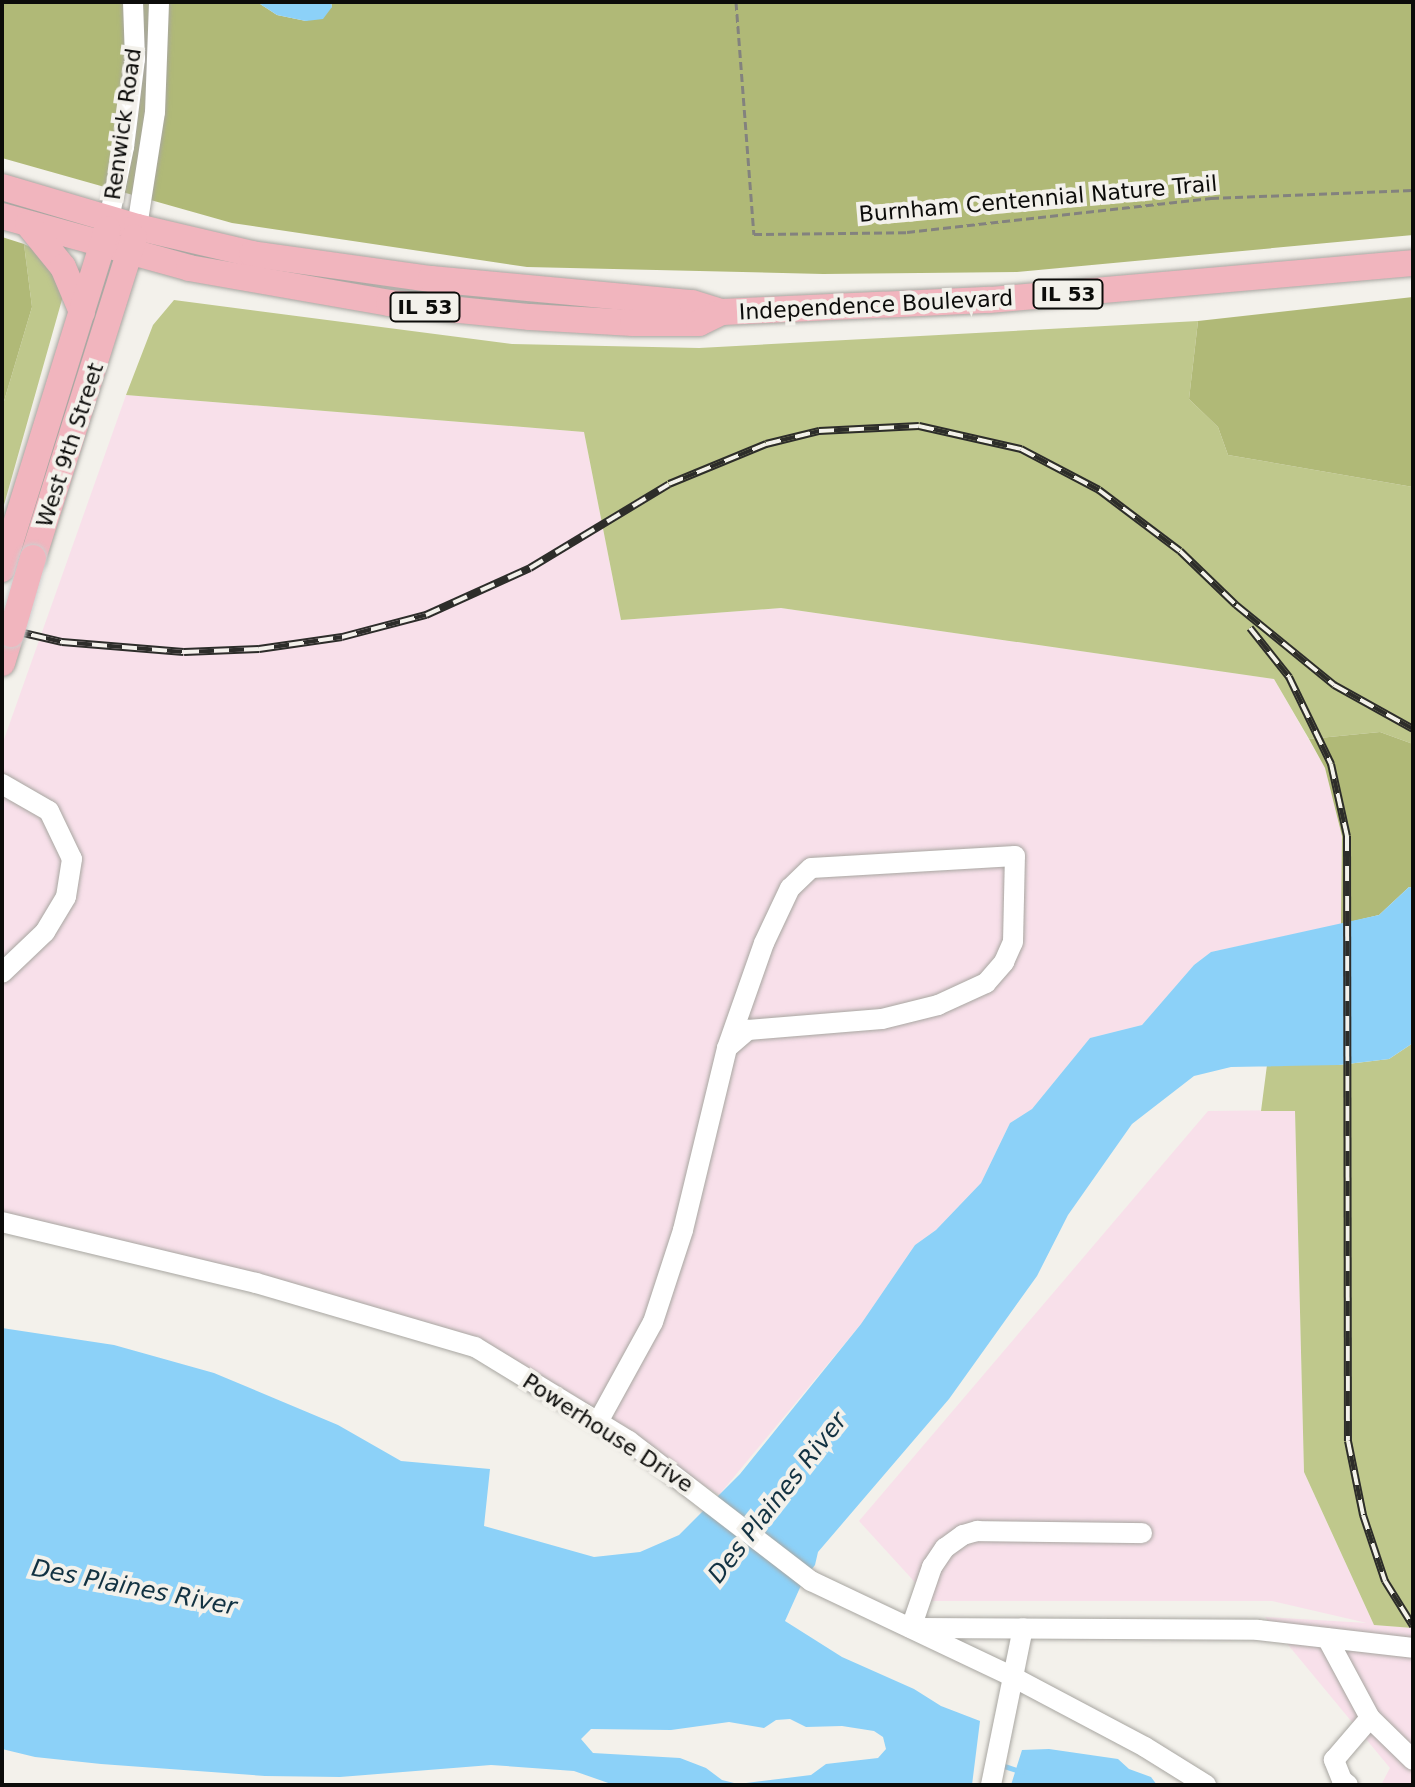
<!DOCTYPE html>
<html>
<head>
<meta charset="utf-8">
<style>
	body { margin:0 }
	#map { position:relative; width:1415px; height:1787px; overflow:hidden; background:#f3f1eb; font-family:"DejaVu Sans",sans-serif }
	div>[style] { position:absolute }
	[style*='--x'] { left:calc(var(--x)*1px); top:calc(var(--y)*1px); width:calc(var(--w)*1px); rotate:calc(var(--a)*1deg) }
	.industrial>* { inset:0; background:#f8e0ea }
	.green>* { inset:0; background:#bfc88c }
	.forest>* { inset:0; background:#b0b977 }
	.water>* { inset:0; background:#8cd1f8 }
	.stream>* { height:5px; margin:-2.5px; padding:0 2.5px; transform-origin:2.5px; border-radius:2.5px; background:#8cd1f8 }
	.path>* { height:3px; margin-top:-1.5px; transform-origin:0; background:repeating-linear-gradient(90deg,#83827e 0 8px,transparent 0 12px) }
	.roads { filter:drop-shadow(0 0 2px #a8a6a1) drop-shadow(0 0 2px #a8a6a1) }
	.minor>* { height:20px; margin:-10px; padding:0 10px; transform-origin:10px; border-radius:10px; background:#fff }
	.major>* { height:26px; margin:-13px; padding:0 13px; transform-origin:13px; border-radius:13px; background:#f1b5be }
	.rail>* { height:8px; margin-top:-4px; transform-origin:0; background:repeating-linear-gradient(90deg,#f3f1eb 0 15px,#2d2d2a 0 30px); box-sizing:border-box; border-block:2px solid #2d2d2a }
	.bridges { filter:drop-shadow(0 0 2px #cecece) drop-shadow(0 0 2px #cecece) }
	.major-bridge>* { height:26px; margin:-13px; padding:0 13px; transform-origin:13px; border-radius:13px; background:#f1b5be }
	span { translate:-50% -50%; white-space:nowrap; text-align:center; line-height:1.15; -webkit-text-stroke:8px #f3f1eb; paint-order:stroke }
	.shield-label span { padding:2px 6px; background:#f3f1eb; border:2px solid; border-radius:6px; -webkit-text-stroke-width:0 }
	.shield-label { font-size:20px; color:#0c0c0a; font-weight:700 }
	.street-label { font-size:22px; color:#0c0c0a }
	.water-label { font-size:24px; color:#123242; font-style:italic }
	.frame { position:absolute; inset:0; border:4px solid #0c0c0a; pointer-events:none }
</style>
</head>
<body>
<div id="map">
	<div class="industrial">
		<div style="clip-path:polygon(126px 395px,584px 432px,621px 620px,781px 608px,1274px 679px,1325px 768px,1342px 836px,1341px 924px,1211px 952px,1194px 965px,1142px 1025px,1090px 1038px,1032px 1109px,1010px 1123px,981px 1183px,936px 1230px,915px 1245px,861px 1324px,719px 1495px,475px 1340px,2px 1223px,2px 745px)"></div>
		<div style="clip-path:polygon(1295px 1110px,1304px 1472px,1374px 1625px,1413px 1628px,1413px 1785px,1381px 1785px,1390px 1768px,1265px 1617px,1367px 1623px,1272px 1601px,932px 1601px,859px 1521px,1208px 1111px)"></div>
	</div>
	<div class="green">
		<div style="clip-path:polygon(24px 244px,52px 258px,63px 296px,2px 512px,2px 408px,32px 307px)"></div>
		<div style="clip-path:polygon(174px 300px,512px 344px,699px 348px,1198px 321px,1189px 399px,1218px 427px,1228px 455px,1413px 487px,1413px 744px,1380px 732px,1309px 739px,1274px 679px,781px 608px,621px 620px,584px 432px,126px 395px,153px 325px)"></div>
		<div style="clip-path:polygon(1413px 1043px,1413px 1628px,1374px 1625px,1304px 1472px,1295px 1111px,1261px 1111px,1267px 1065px,1339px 1065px,1389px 1059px)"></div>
	</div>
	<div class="forest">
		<div style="clip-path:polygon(2px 2px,257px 2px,277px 15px,306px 21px,332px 7px,331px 2px,1413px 2px,1413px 235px,1017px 272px,823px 274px,527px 267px,232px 223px,2px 158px)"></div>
		<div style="clip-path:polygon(2px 237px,24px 244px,32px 307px,2px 408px)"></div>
		<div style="clip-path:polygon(1413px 297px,1413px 487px,1228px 455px,1218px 427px,1189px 399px,1198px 321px)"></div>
		<div style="clip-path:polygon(1380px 732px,1413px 744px,1413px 888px,1409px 887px,1379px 915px,1341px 924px,1342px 836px,1325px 768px,1309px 739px)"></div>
	</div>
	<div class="water">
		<div style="clip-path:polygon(257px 2px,331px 2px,332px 7px,323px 19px,306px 21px,277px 15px)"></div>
		<div style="clip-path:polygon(evenodd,1409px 887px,1413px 888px,1413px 1043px,1389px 1059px,1339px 1065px,1231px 1067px,1194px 1076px,1132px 1124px,1068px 1215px,1037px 1276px,949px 1399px,818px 1552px,815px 1565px,803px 1581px,785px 1621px,842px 1657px,914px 1689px,941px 1706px,980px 1721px,972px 1785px,614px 1785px,574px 1771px,491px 1765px,340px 1777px,265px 1776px,101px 1764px,35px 1757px,2px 1749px,2px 1328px,114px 1345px,214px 1373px,338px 1425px,401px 1461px,490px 1469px,484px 1526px,594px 1557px,640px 1552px,679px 1535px,740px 1474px,861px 1324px,915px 1245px,936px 1230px,981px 1183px,1010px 1123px,1032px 1109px,1090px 1038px,1142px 1025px,1194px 965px,1211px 952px,1379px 915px,1409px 887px,790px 1719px,806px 1727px,842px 1726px,874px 1731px,883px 1737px,886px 1749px,878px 1758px,826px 1764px,811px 1775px,738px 1784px,722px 1780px,706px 1768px,680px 1758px,593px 1753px,581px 1739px,591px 1729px,671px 1730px,729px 1722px,764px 1728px,776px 1720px,790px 1719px)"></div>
		<div style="clip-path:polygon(1049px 1749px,1118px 1759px,1129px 1769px,1151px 1777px,1157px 1785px,1011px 1785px,1022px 1750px)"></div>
	</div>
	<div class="stream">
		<div style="--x:1001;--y:1765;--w:22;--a:18"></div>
	</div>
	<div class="path">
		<div style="--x:736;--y:2;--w:233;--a:85.6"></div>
		<div style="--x:754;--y:234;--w:153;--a:-0.7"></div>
		<div style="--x:907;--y:232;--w:306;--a:-6.4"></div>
		<div style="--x:1211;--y:198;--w:202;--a:-2.3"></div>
	</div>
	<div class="roads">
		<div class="minor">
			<div style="--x:109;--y:219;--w:74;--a:-78.2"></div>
			<div style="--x:124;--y:147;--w:89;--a:-82.9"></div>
			<div style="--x:135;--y:59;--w:57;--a:-92"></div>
			<div style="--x:137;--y:227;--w:116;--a:-81.1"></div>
			<div style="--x:155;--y:112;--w:110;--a:-87.9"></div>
			<div style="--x:2;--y:784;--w:54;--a:29.9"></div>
			<div style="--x:49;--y:811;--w:53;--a:64.4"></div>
			<div style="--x:72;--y:859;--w:38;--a:99"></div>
			<div style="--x:66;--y:897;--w:41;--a:121"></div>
			<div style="--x:45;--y:932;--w:59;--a:136.4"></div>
			<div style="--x:2;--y:1222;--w:261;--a:13.5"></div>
			<div style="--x:256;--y:1283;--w:228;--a:16.3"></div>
			<div style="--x:475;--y:1347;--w:180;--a:31.4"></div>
			<div style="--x:629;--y:1441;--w:230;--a:37.6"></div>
			<div style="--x:811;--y:1581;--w:224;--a:25.4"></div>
			<div style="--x:1013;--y:1677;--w:149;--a:27.9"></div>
			<div style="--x:1145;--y:1747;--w:72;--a:31.9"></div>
			<div style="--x:598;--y:1422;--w:114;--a:-61.2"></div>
			<div style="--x:653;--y:1322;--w:97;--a:-71.9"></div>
			<div style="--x:683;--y:1230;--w:187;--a:-76.4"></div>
			<div style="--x:727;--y:1048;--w:28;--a:-41"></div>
			<div style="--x:748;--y:1030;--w:134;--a:-4.7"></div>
			<div style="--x:882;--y:1019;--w:58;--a:-14"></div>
			<div style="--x:938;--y:1005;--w:53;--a:-24.6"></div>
			<div style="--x:986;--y:983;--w:28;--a:-49"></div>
			<div style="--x:1004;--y:962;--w:22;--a:-66"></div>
			<div style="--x:1013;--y:942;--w:86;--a:-88.7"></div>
			<div style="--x:1015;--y:856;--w:204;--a:176.6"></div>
			<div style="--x:811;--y:868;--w:29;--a:136"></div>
			<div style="--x:790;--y:888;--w:61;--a:115.3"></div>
			<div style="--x:764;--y:943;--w:111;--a:109.4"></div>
			<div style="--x:911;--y:1628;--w:65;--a:-71"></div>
			<div style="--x:932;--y:1567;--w:23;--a:-56"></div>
			<div style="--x:945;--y:1548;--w:22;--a:-36"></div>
			<div style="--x:963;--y:1535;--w:15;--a:-16"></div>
			<div style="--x:977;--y:1531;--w:165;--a:0.7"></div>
			<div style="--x:918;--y:1628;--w:340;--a:0.3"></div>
			<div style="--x:1258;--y:1630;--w:156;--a:6.6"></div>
			<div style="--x:1327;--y:1638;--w:91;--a:61.7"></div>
			<div style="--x:1370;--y:1718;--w:60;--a:44.3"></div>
			<div style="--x:991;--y:1785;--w:160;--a:-78.5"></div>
			<div style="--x:1348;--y:1785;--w:8;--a:-140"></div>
			<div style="--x:1342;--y:1780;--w:22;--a:-112"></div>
			<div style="--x:1334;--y:1760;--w:55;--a:-49.4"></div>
		</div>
		<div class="major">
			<div style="--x:2;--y:187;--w:141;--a:16.5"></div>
			<div style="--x:137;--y:227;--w:118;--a:13.2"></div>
			<div style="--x:252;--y:254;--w:181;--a:8"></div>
			<div style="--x:431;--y:279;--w:262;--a:5.3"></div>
			<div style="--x:692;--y:303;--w:31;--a:17"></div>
			<div style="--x:722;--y:312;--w:268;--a:-2.6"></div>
			<div style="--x:990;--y:300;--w:425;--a:-5"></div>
			<div style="--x:2;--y:216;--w:194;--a:15.5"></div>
			<div style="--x:189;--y:268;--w:203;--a:9.9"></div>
			<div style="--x:389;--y:303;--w:142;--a:5.7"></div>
			<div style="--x:530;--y:317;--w:103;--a:3.3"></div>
			<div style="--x:633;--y:323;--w:66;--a:0"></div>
			<div style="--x:699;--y:323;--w:25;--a:-26"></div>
			<div style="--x:28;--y:224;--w:55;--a:50.9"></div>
			<div style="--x:63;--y:267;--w:49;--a:67.1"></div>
			<div style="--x:33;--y:558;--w:336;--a:-72.5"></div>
			<div style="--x:2;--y:569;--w:356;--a:-72.8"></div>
			<div style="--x:2;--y:663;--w:30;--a:-73"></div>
		</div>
	</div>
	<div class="rail">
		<div style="--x:2;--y:628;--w:62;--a:13.1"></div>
		<div style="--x:62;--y:642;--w:122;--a:4.7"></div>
		<div style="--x:184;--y:652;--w:75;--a:-2.3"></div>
		<div style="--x:259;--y:649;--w:84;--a:-8.2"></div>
		<div style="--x:342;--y:637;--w:87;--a:-14.7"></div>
		<div style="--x:426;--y:615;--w:114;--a:-24.3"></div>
		<div style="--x:530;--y:568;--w:162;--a:-31.1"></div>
		<div style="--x:669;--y:484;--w:105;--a:-22.4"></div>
		<div style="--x:766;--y:444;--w:55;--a:-13.8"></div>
		<div style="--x:819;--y:431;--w:100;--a:-2.9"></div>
		<div style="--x:919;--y:426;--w:105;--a:12.7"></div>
		<div style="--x:1021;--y:449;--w:88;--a:27.7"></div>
		<div style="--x:1099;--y:490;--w:101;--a:37"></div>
		<div style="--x:1180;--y:551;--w:78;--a:44"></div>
		<div style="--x:1236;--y:605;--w:127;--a:39.2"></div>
		<div style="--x:1334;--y:685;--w:90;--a:29.1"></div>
		<div style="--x:1250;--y:628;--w:63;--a:51.5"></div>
		<div style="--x:1289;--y:677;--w:97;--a:64.2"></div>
		<div style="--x:1331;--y:764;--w:74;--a:77.5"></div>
		<div style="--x:1347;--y:836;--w:605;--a:89.91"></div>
		<div style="--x:1348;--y:1441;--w:76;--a:78.5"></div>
		<div style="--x:1363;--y:1515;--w:70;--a:71.6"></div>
		<div style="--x:1385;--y:1581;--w:53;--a:58.1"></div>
	</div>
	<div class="bridges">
		<div class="major-bridge">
			<div style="--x:11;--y:634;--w:79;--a:-73.9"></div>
		</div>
	</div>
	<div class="shield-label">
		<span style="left:1068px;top:294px">IL 53</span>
		<span style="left:425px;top:307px">IL 53</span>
	</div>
	<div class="street-label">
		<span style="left:123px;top:124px;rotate:-82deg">Renwick Road</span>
		<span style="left:1038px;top:199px;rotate:-5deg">Burnham Centennial Nature Trail</span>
		<span style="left:876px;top:305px;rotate:-3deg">Independence Boulevard</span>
		<span style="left:70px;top:445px;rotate:-72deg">West 9th Street</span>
		<span style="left:608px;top:1433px;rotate:33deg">Powerhouse Drive</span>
	</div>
	<div class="water-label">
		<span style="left:778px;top:1498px;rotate:-52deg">Des Plaines River</span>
		<span style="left:134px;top:1588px;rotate:11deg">Des Plaines River</span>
	</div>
	<div class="frame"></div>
</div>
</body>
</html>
